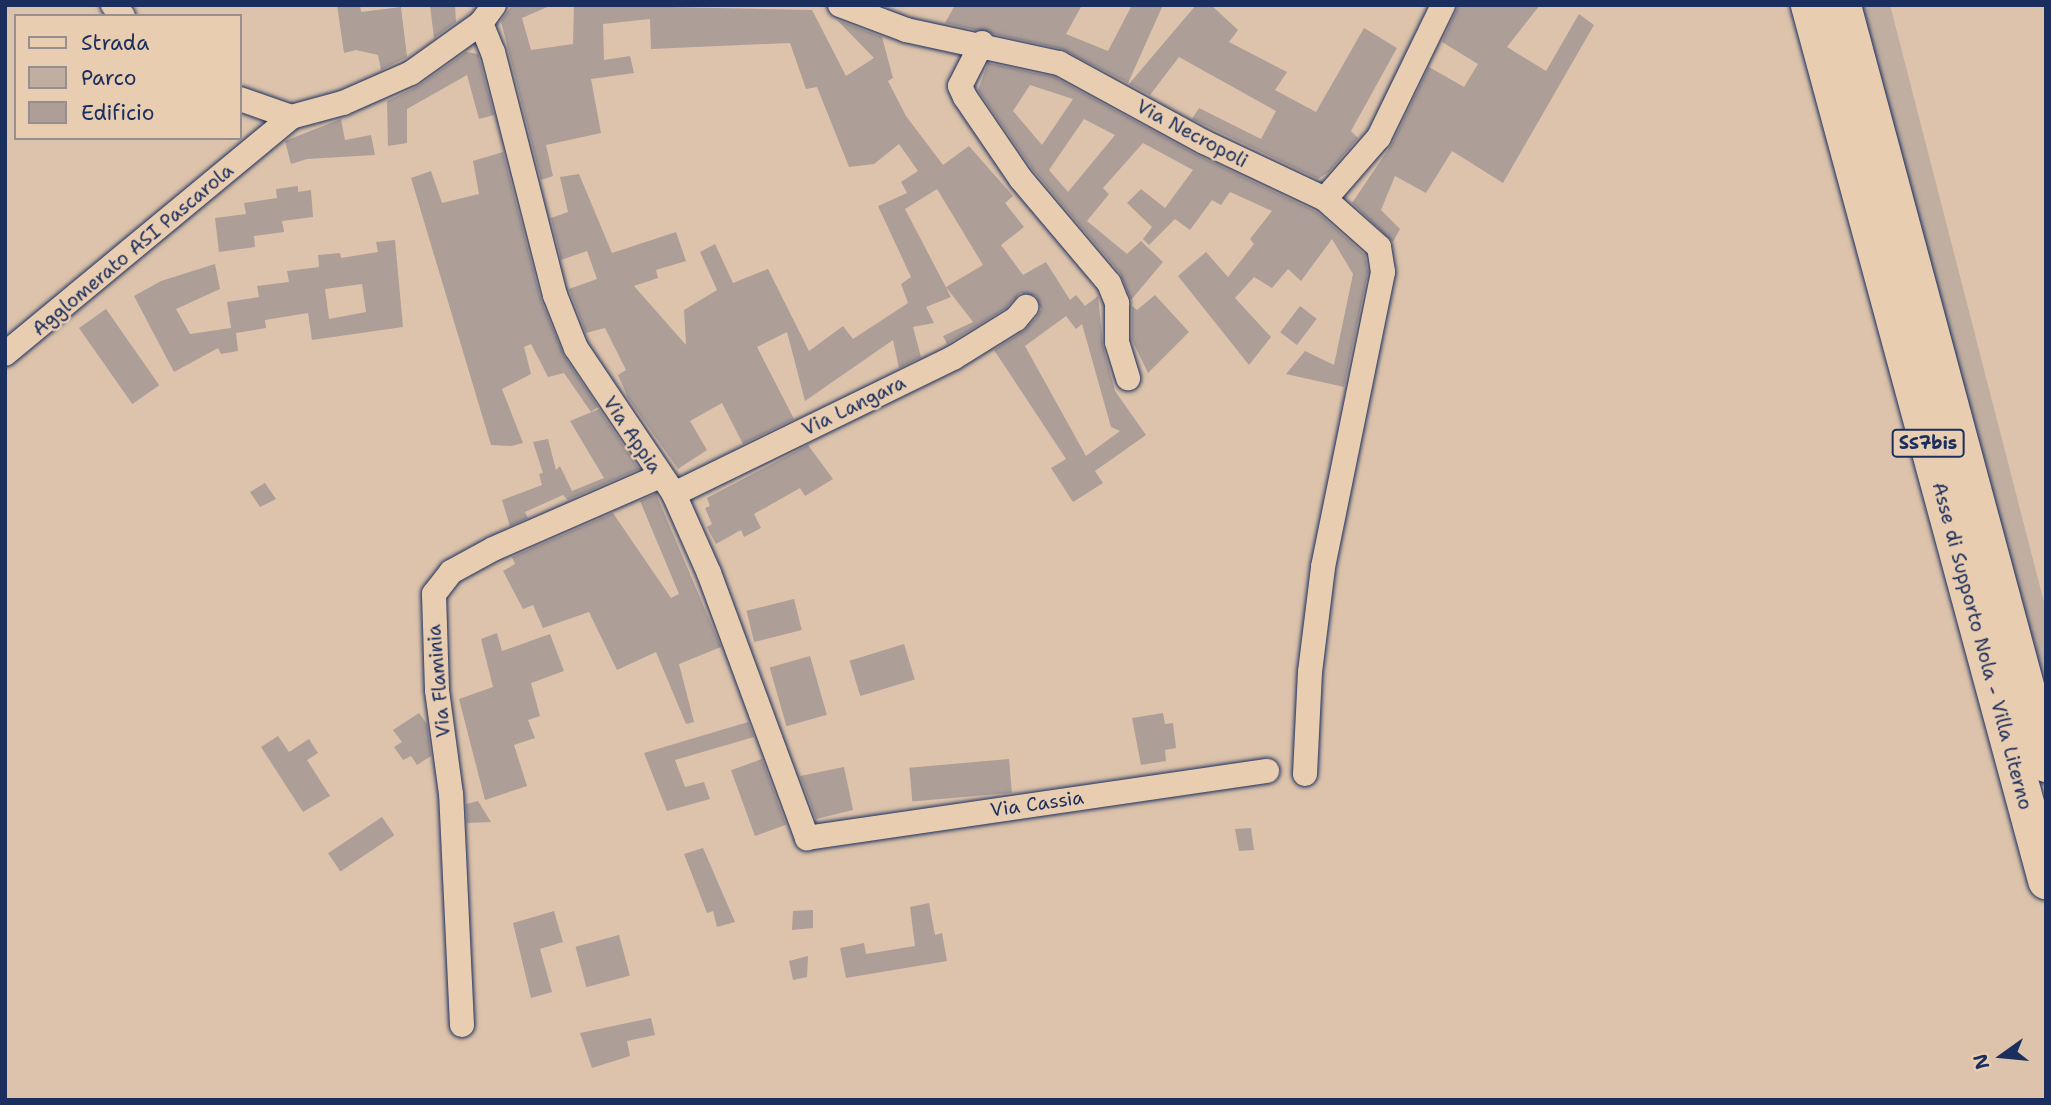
<!DOCTYPE html>
<html>
<head>
<meta charset="utf-8">
<style>
	body { margin:0 }
	#map { position:relative; width:2051px; height:1105px; overflow:hidden; background:#ddc3ab; font-family:"Shantell Sans",sans-serif }
	div>[style] { position:absolute }
	[style*='--x'] { left:calc(var(--x)*1px); top:calc(var(--y)*1px); width:calc(var(--w)*1px); rotate:calc(var(--a)*1deg) }
	.green>* { inset:0; background:#c0aea0 }
	.building>* { inset:0; background:#ad9e98; transform-origin:0 0 }
	.roads { filter:drop-shadow(0 0 2px #1b2f5e) drop-shadow(0 0 2px #1b2f5e) }
	.minor>* { height:24px; margin:-12px; padding:0 12px; transform-origin:12px; border-radius:12px; background:#e9cdb0 }
	.highway>* { height:37px; margin:-18.5px; padding:0 18.5px; transform-origin:18.5px; border-radius:18.5px; background:#e9cdb0 }
	span { translate:-50% -50%; white-space:nowrap; text-align:center; line-height:1.15; -webkit-text-stroke:5px #e9cdb0; paint-order:stroke }
	.shield-label span { padding:2px 5px; background:#e9cdb0; border:2px solid; border-radius:5px; -webkit-text-stroke-width:0 }
	.shield-label { font-size:18px; color:#1b2f5e; font-weight:700 }
	.street-label { font-size:19px; color:#1b2f5e }
	.frame { position:absolute; inset:0; border:7px solid #1b2f5e; pointer-events:none }
	.legend { position:absolute; left:14px; top:14px; width:228px; height:126px; box-sizing:border-box; background:#e9cdb0; border:2px solid #978e8f; margin:0; padding:9px 12px; list-style:none; font-size:21px; color:#1b2f5e }
	.legend li { display:flex; align-items:center; gap:14px; height:35px }
	.legend b { width:35px; border:2px solid #978e8f }
	.north { position:absolute; left:1967px; top:1021px; width:70px; height:70px; -webkit-text-stroke:5px #e9cdb0; paint-order:stroke; rotate:255deg; font-size:19px; font-weight:700; line-height:28px; text-align:center; color:#1b2f5e }
	.north::after { content:''; display:block; margin:auto; width:24px; height:32px; background:#1b2f5e; clip-path:polygon(50% 0,100% 100%,50% 72%,0 100%) }
</style>
</head>
<body>
<div id="map">
	<div class="green">
		<div style="clip-path:polygon(1857px 5px,1890px 5px,2046px 610px,2046px 711px)"></div>
	</div>
	<div class="building">
		<div style="clip-path:polygon(337px 5px,360px 5px,361px 12px,401px 7px,407px 57px,381px 70px,378px 55px,356px 50px,344px 53px)"></div>
		<div style="clip-path:polygon(430px 5px,455px 5px,456px 22px,434px 38px)"></div>
		<div style="clip-path:polygon(evenodd,552px 5px,522px 18px,531px 50px,573px 44px,574px 5px,812px 10px,846px 76px,874px 58px,837px 20px,882px 37px,893px 78px,888px 81px,906px 116px,943px 165px,969px 146px,1013px 196px,1005px 203px,1024px 227px,1001px 245px,1023px 275px,1046px 262px,1070px 300px,1076px 295px,1085px 306px,1098px 296px,1103px 346px,1115px 391px,1146px 435px,1095px 471px,1103px 483px,1073px 502px,1051px 468px,1066px 459px,994px 350px,1024px 331px,1037px 317px,1041px 309px,1036px 296px,1020px 293px,1006px 308px,947px 344px,943px 336px,973px 322px,946px 287px,983px 265px,937px 189px,905px 209px,951px 297px,926px 307px,934px 323px,913px 327px,921px 357px,899px 368px,893px 340px,805px 401px,787px 332px,757px 347px,794px 419px,743px 444px,722px 403px,690px 421px,707px 450px,678px 469px,628px 398px,618px 375px,626px 370px,605px 328px,586px 333px,569px 289px,597px 279px,587px 251px,561px 260px,551px 218px,568px 212px,560px 177px,579px 174px,612px 253px,676px 232px,686px 261px,656px 270px,658px 278px,634px 286px,686px 345px,684px 310px,717px 290px,700px 252px,715px 244px,733px 283px,768px 269px,809px 351px,843px 326px,853px 339px,908px 303px,901px 284px,911px 277px,878px 206px,907px 193px,901px 182px,918px 171px,899px 144px,874px 164px,849px 167px,817px 87px,806px 89px,790px 43px,651px 49px,650px 19px,603px 24px,604px 60px,630px 56px,634px 73px,591px 79px,601px 133px,546px 145px,553px 176px,541px 180px,501px 21px,512px 5px,552px 5px,1066px 316px,1076px 329px,1082px 324px,1111px 427px,1120px 431px,1086px 456px,1025px 346px,1066px 316px)"></div>
		<div style="clip-path:polygon(955px 5px,1082px 5px,1066px 34px,1108px 51px,1132px 5px,1163px 5px,1128px 83px,1062px 49px,945px 23px)"></div>
		<div style="clip-path:polygon(1196px 5px,1211px 5px,1238px 30px,1229px 42px,1287px 72px,1275px 90px,1316px 112px,1364px 28px,1397px 48px,1351px 131px,1358px 138px,1329px 172px,1318px 179px,1192px 119px,1199px 108px,1261px 139px,1276px 111px,1179px 57px,1150px 95px,1129px 84px)"></div>
		<div style="clip-path:polygon(1459px 5px,1540px 5px,1507px 47px,1546px 71px,1579px 14px,1594px 25px,1503px 183px,1452px 151px,1426px 193px,1395px 176px,1381px 210px,1400px 229px,1393px 242px,1352px 203px,1392px 144px,1429px 67px,1464px 87px,1478px 64px,1442px 42px)"></div>
		<div style="clip-path:polygon(466px 52px,478px 54px,494px 115px,479px 119px,467px 75px,407px 109px,407px 143px,388px 146px,387px 101px,420px 85px)"></div>
		<div style="clip-path:polygon(evenodd,988px 63px,1054px 77px,1197px 155px,1317px 212px,1365px 255px,1368px 272px,1344px 387px,1286px 374px,1305px 351px,1334px 365px,1353px 274px,1332px 239px,1301px 281px,1288px 269px,1272px 288px,1254px 277px,1235px 298px,1271px 337px,1249px 365px,1178px 276px,1206px 252px,1228px 277px,1254px 244px,1250px 239px,1272px 211px,1230px 192px,1221px 205px,1212px 200px,1190px 230px,1175px 219px,1149px 245px,1143px 239px,1152px 227px,1127px 203px,1141px 189px,1165px 208px,1193px 170px,1143px 143px,1103px 188px,1109px 194px,1087px 221px,1127px 254px,1141px 241px,1163px 262px,1131px 300px,1120px 273px,1033px 170px,978px 90px,988px 63px,1030px 85px,1073px 99px,1042px 145px,1013px 111px,1030px 85px,988px 63px,1084px 119px,1115px 135px,1068px 192px,1049px 170px,1084px 119px)"></div>
		<div style="clip-path:polygon(341px 119px,345px 140px,371px 135px,375px 155px,307px 159px,291px 164px,285px 141px)"></div>
		<div style="clip-path:polygon(503px 152px,541px 300px,564px 356px,598px 407px,591px 412px,564px 373px,548px 377px,531px 344px,524px 347px,531px 374px,502px 389px,523px 443px,512px 446px,491px 445px,411px 178px,431px 171px,442px 203px,479px 194px,473px 161px)"></div>
		<div style="clip-path:polygon(298px 186px,298px 192px,311px 190px,313px 217px,282px 221px,284px 232px,254px 236px,255px 247px,219px 252px,215px 218px,246px 214px,244px 203px,277px 198px,276px 189px)"></div>
		<div style="clip-path:polygon(evenodd,395px 240px,403px 327px,312px 340px,308px 313px,265px 320px,266px 328px,236px 333px,238px 351px,221px 354px,218px 348px,174px 372px,134px 296px,161px 281px,215px 264px,220px 289px,176px 309px,190px 334px,231px 328px,227px 302px,259px 297px,257px 286px,289px 282px,287px 271px,319px 267px,318px 255px,340px 253px,341px 258px,378px 252px,376px 242px,395px 240px,362px 284px,366px 312px,329px 319px,325px 289px,362px 284px)"></div>
		<div style="clip-path:polygon(1155px 295px,1189px 332px,1148px 373px,1132px 340px,1132px 306px,1137px 310px)"></div>
		<div style="left:1300px;top:306px;width:21px;height:33px;rotate:37deg"></div>
		<div style="left:106px;top:309px;width:93px;height:33px;rotate:55deg"></div>
		<div style="clip-path:polygon(599px 409px,639px 469px,568px 500px,563px 495px,525px 512px,528px 518px,510px 526px,502px 500px,542px 485px,539px 474px,543px 473px,533px 442px,548px 439px,556px 470px,560px 466px,572px 491px,604px 478px,570px 421px)"></div>
		<div style="clip-path:polygon(808px 445px,833px 479px,805px 496px,800px 488px,754px 514px,761px 528px,744px 537px,741px 530px,716px 544px,707px 527px,712px 524px,705px 508px,710px 506px,707px 498px)"></div>
		<div style="clip-path:polygon(265px 483px,276px 499px,260px 507px,250px 492px)"></div>
		<div style="clip-path:polygon(656px 494px,721px 647px,679px 664px,694px 722px,686px 724px,656px 652px,617px 670px,589px 612px,543px 628px,533px 605px,523px 609px,503px 571px,515px 564px,512px 557px,613px 513px,671px 598px,679px 594px,640px 501px)"></div>
		<div style="left:794px;top:599px;width:32px;height:49px;rotate:76deg"></div>
		<div style="clip-path:polygon(497px 633px,502px 651px,550px 634px,564px 671px,531px 683px,540px 716px,528px 720px,535px 738px,514px 745px,527px 786px,485px 800px,459px 699px,493px 687px,481px 639px)"></div>
		<div style="left:904px;top:644px;width:37px;height:57px;rotate:73deg"></div>
		<div style="left:810px;top:656px;width:61px;height:42px;rotate:74deg"></div>
		<div style="clip-path:polygon(419px 713px,427px 724px,431px 756px,417px 765px,411px 756px,403px 760px,394px 747px,402px 742px,393px 730px)"></div>
		<div style="clip-path:polygon(1163px 713px,1165px 724px,1173px 723px,1176px 748px,1165px 750px,1166px 761px,1141px 765px,1132px 718px)"></div>
		<div style="clip-path:polygon(748px 722px,754px 737px,675px 760px,685px 787px,704px 782px,710px 799px,667px 811px,644px 753px)"></div>
		<div style="clip-path:polygon(278px 736px,289px 752px,309px 739px,318px 753px,307px 760px,330px 796px,303px 812px,261px 747px)"></div>
		<div style="left:762px;top:759px;width:70px;height:33px;rotate:70deg"></div>
		<div style="left:1009px;top:759px;width:34px;height:100px;rotate:85deg"></div>
		<div style="clip-path:polygon(844px 767px,853px 810px,816px 819px,800px 776px)"></div>
		<div style="clip-path:polygon(478px 801px,491px 822px,467px 823px,466px 804px)"></div>
		<div style="left:382px;top:817px;width:22px;height:65px;rotate:56deg"></div>
		<div style="clip-path:polygon(1251px 828px,1254px 850px,1239px 851px,1235px 829px)"></div>
		<div style="clip-path:polygon(703px 848px,735px 922px,717px 927px,713px 911px,707px 913px,684px 854px)"></div>
		<div style="clip-path:polygon(929px 903px,935px 935px,942px 933px,947px 961px,846px 978px,840px 948px,864px 943px,866px 954px,915px 946px,910px 907px)"></div>
		<div style="clip-path:polygon(813px 910px,813px 928px,792px 930px,793px 911px)"></div>
		<div style="clip-path:polygon(554px 911px,563px 942px,540px 949px,552px 992px,531px 998px,513px 923px)"></div>
		<div style="left:619px;top:935px;width:42px;height:45px;rotate:75deg"></div>
		<div style="clip-path:polygon(808px 956px,807px 977px,793px 980px,789px 961px)"></div>
		<div style="clip-path:polygon(651px 1018px,655px 1035px,627px 1041px,630px 1056px,592px 1068px,580px 1033px)"></div>
	</div>
	<div class="roads">
		<div class="minor">
			<div style="--x:113;--y:5;--w:15;--a:48"></div>
			<div style="--x:840;--y:5;--w:71;--a:20.7"></div>
			<div style="--x:906;--y:30;--w:157;--a:12.2"></div>
			<div style="--x:1059;--y:63;--w:165;--a:28.6"></div>
			<div style="--x:1204;--y:142;--w:134;--a:25.2"></div>
			<div style="--x:1325;--y:199;--w:82;--a:-48.9"></div>
			<div style="--x:1379;--y:137;--w:147;--a:-64.1"></div>
			<div style="--x:481;--y:23;--w:31;--a:68"></div>
			<div style="--x:493;--y:52;--w:251;--a:75.7"></div>
			<div style="--x:555;--y:295;--w:57;--a:68.4"></div>
			<div style="--x:576;--y:348;--w:176;--a:56.1"></div>
			<div style="--x:674;--y:494;--w:86;--a:66.1"></div>
			<div style="--x:709;--y:573;--w:283;--a:69.7"></div>
			<div style="--x:807;--y:838;--w:465;--a:-8.3"></div>
			<div style="--x:982;--y:43;--w:48;--a:117.1"></div>
			<div style="--x:960;--y:86;--w:12;--a:66"></div>
			<div style="--x:965;--y:97;--w:99;--a:55.7"></div>
			<div style="--x:1021;--y:179;--w:136;--a:49.8"></div>
			<div style="--x:1109;--y:283;--w:22;--a:68"></div>
			<div style="--x:1117;--y:303;--w:39;--a:90"></div>
			<div style="--x:1117;--y:342;--w:38;--a:73"></div>
			<div style="--x:240;--y:99;--w:54;--a:19.4"></div>
			<div style="--x:5;--y:354;--w:371;--a:-39.6"></div>
			<div style="--x:291;--y:117;--w:54;--a:-15.1"></div>
			<div style="--x:343;--y:103;--w:74;--a:-23.8"></div>
			<div style="--x:411;--y:73;--w:86;--a:-35.5"></div>
			<div style="--x:481;--y:23;--w:22;--a:-54"></div>
			<div style="--x:674;--y:494;--w:310;--a:-26"></div>
			<div style="--x:953;--y:358;--w:74;--a:-31.8"></div>
			<div style="--x:1016;--y:319;--w:16;--a:-50"></div>
			<div style="--x:1305;--y:774;--w:102;--a:-87.2"></div>
			<div style="--x:1310;--y:672;--w:106;--a:-82.9"></div>
			<div style="--x:1323;--y:567;--w:301;--a:-78.5"></div>
			<div style="--x:1383;--y:272;--w:25;--a:-99"></div>
			<div style="--x:1379;--y:247;--w:72;--a:-138.4"></div>
			<div style="--x:462;--y:1025;--w:231;--a:-92.7"></div>
			<div style="--x:451;--y:794;--w:105;--a:-97.7"></div>
			<div style="--x:437;--y:690;--w:96;--a:-91.8"></div>
			<div style="--x:434;--y:594;--w:28;--a:-52"></div>
			<div style="--x:451;--y:572;--w:48;--a:-28.7"></div>
			<div style="--x:493;--y:549;--w:182;--a:-23.6"></div>
		</div>
		<div class="highway">
			<div style="--x:1809;--y:5;--w:907;--a:74.84"></div>
			<div style="--x:1842;--y:5;--w:785;--a:74.94"></div>
		</div>
	</div>
	<div class="shield-label">
		<span style="left:1928px;top:443px">SS7bis</span>
	</div>
	<div class="street-label">
		<span style="left:1192px;top:134px;rotate:28deg">Via Necropoli</span>
		<span style="left:133px;top:250px;rotate:-40deg">Agglomerato ASI Pascarola</span>
		<span style="left:854px;top:406px;rotate:-26deg">Via Langara</span>
		<span style="left:632px;top:435px;rotate:56deg">Via Appia</span>
		<span style="left:1982px;top:646px;rotate:75deg">Asse di Supporto Nola - Villa Literno</span>
		<span style="left:439px;top:681px;rotate:-95deg">Via Flaminia</span>
		<span style="left:1037px;top:804px;rotate:-8deg">Via Cassia</span>
	</div>
	<div class="frame"></div>
	<ul class="legend">
	<li><b style="height:9px;background:#e9cdb0"></b>Strada</li>
	<li><b style="height:19px;background:#c0aea0"></b>Parco</li>
	<li><b style="height:19px;background:#ad9e98"></b>Edificio</li>
	</ul>
	<div class="north">N</div>
</div>
</body>
</html>
